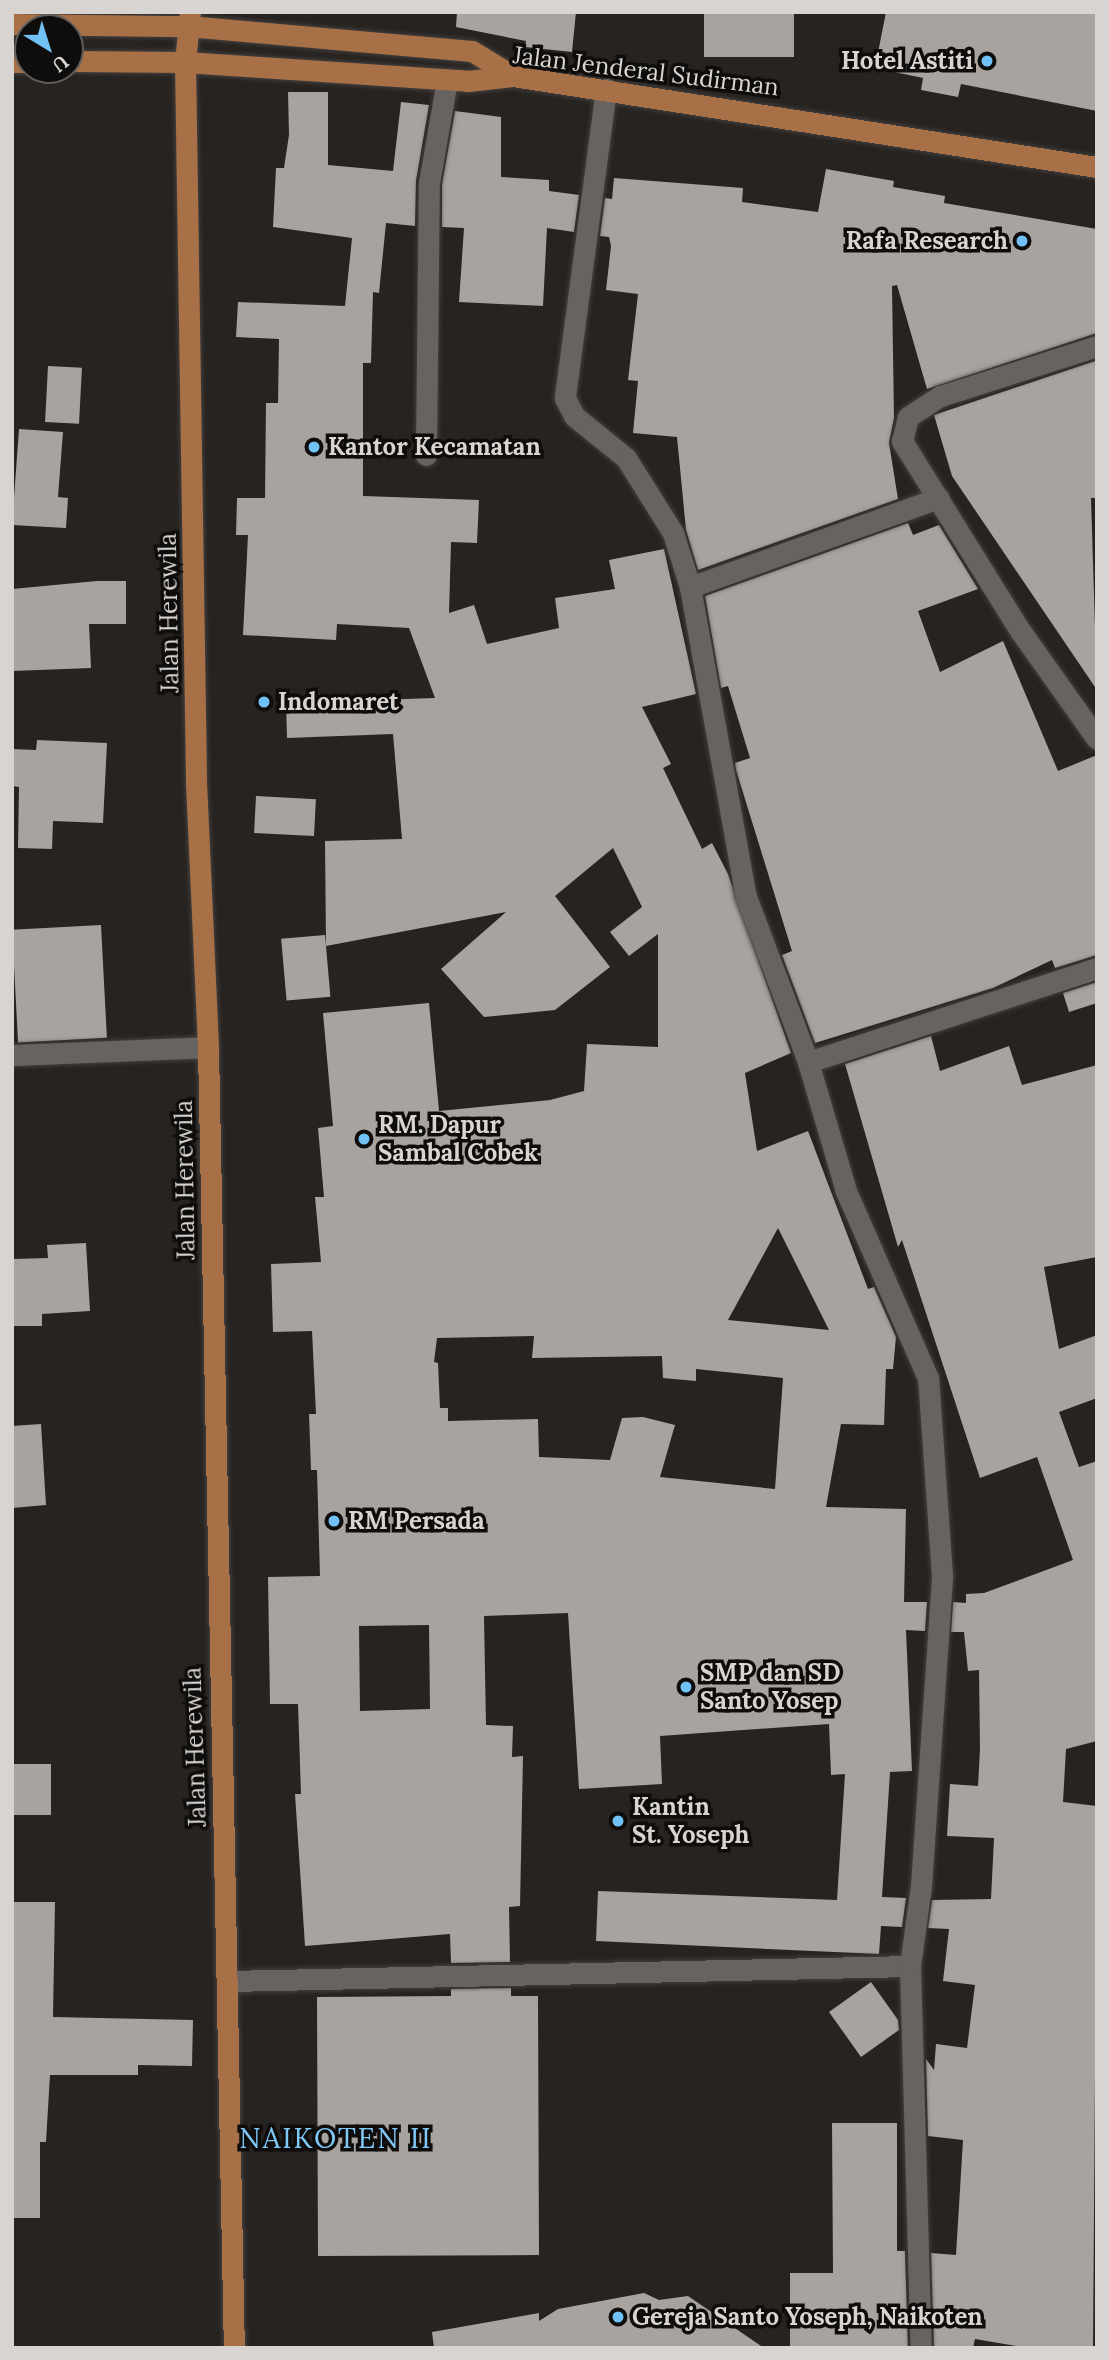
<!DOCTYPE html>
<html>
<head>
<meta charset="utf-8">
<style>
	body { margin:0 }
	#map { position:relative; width:1109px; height:2360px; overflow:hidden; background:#272320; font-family:Lora,serif }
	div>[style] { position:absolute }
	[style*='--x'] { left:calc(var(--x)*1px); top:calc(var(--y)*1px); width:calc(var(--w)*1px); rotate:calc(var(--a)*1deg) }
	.building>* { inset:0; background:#a9a3a0; transform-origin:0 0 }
	.roads { filter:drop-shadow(0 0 2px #44403e) drop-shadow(0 0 2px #44403e) }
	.minor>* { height:21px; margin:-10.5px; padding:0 10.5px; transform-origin:10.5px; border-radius:10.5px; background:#686360 }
	.major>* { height:21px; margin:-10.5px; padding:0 10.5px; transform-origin:10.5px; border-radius:10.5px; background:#a87046 }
	.dots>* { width:19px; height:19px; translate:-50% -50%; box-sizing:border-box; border:4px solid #0e0d0b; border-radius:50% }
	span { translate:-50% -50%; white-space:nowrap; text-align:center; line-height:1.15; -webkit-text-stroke:7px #0e0d0b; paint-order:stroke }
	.poi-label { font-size:24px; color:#d7d4d2; font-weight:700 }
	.right { translate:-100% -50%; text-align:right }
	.left { translate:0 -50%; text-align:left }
	.street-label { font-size:24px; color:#d7d4d2 }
	.quarter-label { font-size:28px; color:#7fc8f8; letter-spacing:2px }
	.frame { position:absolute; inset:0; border:14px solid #d7d4d2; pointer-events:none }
	.north { position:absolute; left:14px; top:14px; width:70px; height:70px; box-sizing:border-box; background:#0e0d0b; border:2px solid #5e5d5b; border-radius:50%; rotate:142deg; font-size:19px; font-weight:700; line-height:28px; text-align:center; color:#d7d4d2 }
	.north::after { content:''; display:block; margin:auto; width:24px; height:32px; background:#71c1f5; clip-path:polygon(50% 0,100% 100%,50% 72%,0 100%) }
</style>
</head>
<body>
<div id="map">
	<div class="building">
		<div style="clip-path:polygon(457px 12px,576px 12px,572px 52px,525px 47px,526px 41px,456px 27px)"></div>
		<div style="left:704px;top:12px;width:90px;height:45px"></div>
		<div style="clip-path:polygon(886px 12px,1097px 12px,1097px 111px,961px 84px,958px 97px,921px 90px,923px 78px,875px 68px)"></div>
		<div style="clip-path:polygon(evenodd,288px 92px,328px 92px,328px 165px,393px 171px,401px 102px,429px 105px,416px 181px,415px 226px,386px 223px,379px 293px,373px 292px,371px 363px,363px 363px,363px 496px,479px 500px,477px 543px,451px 542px,449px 613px,474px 605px,487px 644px,559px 628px,555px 598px,615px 589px,609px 560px,664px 549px,696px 694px,642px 707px,671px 764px,663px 768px,702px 849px,712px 843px,728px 874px,791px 1053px,745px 1073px,757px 1151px,808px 1131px,868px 1289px,874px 1287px,896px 1337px,893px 1369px,886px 1369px,884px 1425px,841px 1424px,826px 1507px,906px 1509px,904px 1602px,927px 1602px,925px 1631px,906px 1630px,912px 1771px,890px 1772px,882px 1897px,906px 1898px,902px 1927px,881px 1926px,879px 1954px,596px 1941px,598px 1891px,837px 1900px,845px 1774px,831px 1775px,829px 1724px,660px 1736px,662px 1784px,579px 1789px,568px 1613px,484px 1616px,486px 1725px,513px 1726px,512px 1757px,523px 1756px,520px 1906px,509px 1907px,510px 1962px,451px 1963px,450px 1934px,305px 1946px,295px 1794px,301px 1794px,298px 1704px,270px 1704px,268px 1577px,320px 1576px,317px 1470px,311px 1470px,309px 1414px,316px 1414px,312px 1331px,273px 1332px,271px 1264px,321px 1262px,315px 1197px,324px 1197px,318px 1128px,333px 1126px,323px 1013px,429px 1003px,439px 1111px,550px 1100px,584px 1091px,587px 1044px,658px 1047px,658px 934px,629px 956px,610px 932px,642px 907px,613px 848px,555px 896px,610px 967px,555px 1010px,484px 1017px,441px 969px,506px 912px,326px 946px,325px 841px,402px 839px,393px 734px,287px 738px,286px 703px,435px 698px,409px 628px,337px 624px,336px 640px,243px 635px,248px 535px,236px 535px,237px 498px,265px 498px,266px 403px,278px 403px,279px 339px,236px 337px,238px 302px,345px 306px,352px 238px,273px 227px,276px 168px,284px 168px,289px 135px,288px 92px,778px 1228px,829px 1330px,728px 1320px,778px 1228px,288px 92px,534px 1336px,532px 1358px,662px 1356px,663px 1378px,696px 1381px,696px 1369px,783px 1378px,775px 1489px,660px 1477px,675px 1425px,643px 1417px,622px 1418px,610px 1460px,539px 1457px,538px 1419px,448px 1421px,448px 1408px,440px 1408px,438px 1363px,434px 1362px,437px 1338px,534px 1336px,288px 92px,429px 1625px,430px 1709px,360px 1711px,359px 1626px,429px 1625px)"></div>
		<div style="clip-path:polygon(455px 111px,501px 117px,501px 177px,549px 180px,549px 191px,579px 195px,574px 232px,547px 228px,543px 306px,459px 302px,464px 228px,442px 227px,442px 184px)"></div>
		<div style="clip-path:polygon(826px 169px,894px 181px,893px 187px,945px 196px,944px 203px,1097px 229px,1097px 333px,927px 389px,897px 285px,892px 286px,894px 418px,889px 443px,898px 499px,698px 570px,686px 530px,677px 437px,633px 433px,638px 381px,628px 380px,638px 294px,606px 290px,611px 246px,609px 237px,600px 236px,605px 198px,612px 199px,614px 178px,743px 188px,742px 202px,818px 212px)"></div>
		<div style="clip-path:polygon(1095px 361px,1097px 498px,1091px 498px,1097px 690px,952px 476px,934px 415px)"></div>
		<div style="left:48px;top:366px;width:34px;height:56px;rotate:3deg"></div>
		<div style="clip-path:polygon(19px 429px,63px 432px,58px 497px,68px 498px,66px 528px,12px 525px)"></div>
		<div style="clip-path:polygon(908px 523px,913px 535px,939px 525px,978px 589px,918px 611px,940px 672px,1003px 641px,1058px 771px,1097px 755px,1097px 955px,1055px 968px,1052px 960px,993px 988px,815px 1043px,782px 955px,792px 951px,736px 770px,735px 763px,750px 758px,728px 686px,721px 688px,705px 596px)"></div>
		<div style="clip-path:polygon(97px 581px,126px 581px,126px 624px,89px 624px,91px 668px,12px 671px,12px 589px)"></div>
		<div style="clip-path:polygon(37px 740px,107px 743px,103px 823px,53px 821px,52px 849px,18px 848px,19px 787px,12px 786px,12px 749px,36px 750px)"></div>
		<div style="left:256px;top:796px;width:60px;height:37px;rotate:3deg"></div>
		<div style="left:101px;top:925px;width:113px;height:89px;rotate:87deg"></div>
		<div style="left:325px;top:935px;width:62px;height:44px;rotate:85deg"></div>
		<div style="clip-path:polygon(1097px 982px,1097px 1003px,1069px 1012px,1063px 993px)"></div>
		<div style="clip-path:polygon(931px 1036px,940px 1071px,1009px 1046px,1022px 1085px,1097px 1065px,1097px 1257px,1044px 1267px,1059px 1349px,1097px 1335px,1097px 1398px,1059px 1412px,1079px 1467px,1097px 1461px,1097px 1741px,1066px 1749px,1063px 1802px,1097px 1806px,1093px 2348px,1028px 2348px,975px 2339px,973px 2348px,934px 2348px,931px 2253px,956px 2255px,963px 2140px,928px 2136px,926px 2059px,934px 2070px,936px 2044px,967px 2048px,975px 1985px,943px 1981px,949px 1929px,928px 1928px,932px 1900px,991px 1899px,994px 1838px,947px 1836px,950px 1784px,978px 1786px,980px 1749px,979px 1670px,968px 1671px,964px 1632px,951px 1632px,953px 1602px,966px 1603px,966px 1594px,984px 1593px,1073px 1560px,1037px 1457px,980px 1478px,902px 1240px,898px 1247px,845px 1064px)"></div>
		<div style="clip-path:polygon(86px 1243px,90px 1311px,42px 1314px,42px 1326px,12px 1326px,12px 1259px,48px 1258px,47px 1245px)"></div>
		<div style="clip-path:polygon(41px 1424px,46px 1505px,12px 1508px,12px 1426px)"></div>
		<div style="left:12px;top:1764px;width:39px;height:51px"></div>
		<div style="clip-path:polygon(12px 1902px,55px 1902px,53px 2017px,193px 2020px,192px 2066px,138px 2065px,138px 2075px,50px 2075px,46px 2142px,40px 2142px,40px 2218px,12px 2218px)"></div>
		<div style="clip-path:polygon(871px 1982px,898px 2020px,899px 2030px,861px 2057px,829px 2012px)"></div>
		<div style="clip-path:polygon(511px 1988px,511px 1996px,538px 1996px,539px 2255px,318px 2256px,317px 1997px,451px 1996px,451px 1989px)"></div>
		<div style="clip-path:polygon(832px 2123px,897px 2123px,897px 2251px,905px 2251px,908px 2348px,790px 2348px,790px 2273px,833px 2273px)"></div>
		<div style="clip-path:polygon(644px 2293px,659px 2300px,688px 2296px,764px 2348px,434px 2348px,432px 2332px,539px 2313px,539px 2321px,558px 2309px)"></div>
	</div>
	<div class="roads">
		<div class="minor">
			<div style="--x:606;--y:89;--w:312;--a:97.6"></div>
			<div style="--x:565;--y:398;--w:20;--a:63"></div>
			<div style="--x:574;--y:416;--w:67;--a:38.9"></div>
			<div style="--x:626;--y:458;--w:89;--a:57.9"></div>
			<div style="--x:673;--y:533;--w:57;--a:72.5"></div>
			<div style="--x:690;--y:587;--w:312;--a:79.8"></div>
			<div style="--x:745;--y:894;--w:179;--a:69.4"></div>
			<div style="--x:1097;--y:346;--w:165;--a:162.3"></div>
			<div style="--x:940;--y:396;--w:38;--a:147"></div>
			<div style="--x:908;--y:417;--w:25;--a:104"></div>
			<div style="--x:902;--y:441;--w:225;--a:58.1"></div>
			<div style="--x:1021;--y:632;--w:131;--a:54.6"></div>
			<div style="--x:426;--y:455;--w:272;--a:-89.4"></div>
			<div style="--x:429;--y:183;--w:105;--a:-80.1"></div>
			<div style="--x:690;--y:587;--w:264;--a:-19.7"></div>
			<div style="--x:12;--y:1055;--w:196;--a:-2.3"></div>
			<div style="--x:910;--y:1966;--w:382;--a:88.4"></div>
			<div style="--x:229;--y:1981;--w:681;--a:-1.26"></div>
			<div style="--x:910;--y:1966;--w:81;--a:-82.2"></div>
			<div style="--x:921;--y:1886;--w:311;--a:-86.1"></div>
			<div style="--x:942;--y:1576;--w:198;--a:-94"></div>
			<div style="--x:928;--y:1378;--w:204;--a:-113.7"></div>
			<div style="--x:846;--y:1191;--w:134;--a:-106.4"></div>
			<div style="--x:808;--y:1062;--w:304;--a:-18"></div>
		</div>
		<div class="major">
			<div style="--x:190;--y:12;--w:50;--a:95.7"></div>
			<div style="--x:185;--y:62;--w:720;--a:89.12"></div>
			<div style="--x:196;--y:782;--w:265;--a:87.4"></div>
			<div style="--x:208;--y:1047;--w:1301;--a:88.86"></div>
			<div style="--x:12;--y:24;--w:175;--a:0.7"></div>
			<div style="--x:187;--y:26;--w:286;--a:5"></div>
			<div style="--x:472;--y:51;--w:48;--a:31.4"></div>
			<div style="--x:70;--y:61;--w:115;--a:0.5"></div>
			<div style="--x:185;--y:62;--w:284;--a:3.8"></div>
			<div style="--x:468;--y:81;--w:45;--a:-6.3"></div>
			<div style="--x:513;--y:76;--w:591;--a:8.86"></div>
			<div style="--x:12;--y:62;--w:16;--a:0"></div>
		</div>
	</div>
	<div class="dots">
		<div style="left:987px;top:61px;background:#71c1f5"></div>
		<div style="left:1022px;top:241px;background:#71c1f5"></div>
		<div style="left:314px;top:447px;background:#71c1f5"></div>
		<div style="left:264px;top:702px;background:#71c1f5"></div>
		<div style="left:364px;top:1139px;background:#71c1f5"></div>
		<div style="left:334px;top:1521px;background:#71c1f5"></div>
		<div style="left:686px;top:1687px;background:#71c1f5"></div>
		<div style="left:618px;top:1821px;background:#71c1f5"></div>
		<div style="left:618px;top:2317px;background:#71c1f5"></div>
	</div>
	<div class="poi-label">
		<span class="right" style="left:973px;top:61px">Hotel Astiti</span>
		<span class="right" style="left:1008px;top:241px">Rafa Research</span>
		<span class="left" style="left:328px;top:447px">Kantor Kecamatan</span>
		<span class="left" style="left:278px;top:702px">Indomaret</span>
		<span class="left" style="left:378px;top:1139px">RM. Dapur<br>Sambal Cobek</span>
		<span class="left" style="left:348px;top:1521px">RM Persada</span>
		<span class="left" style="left:700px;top:1687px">SMP dan SD<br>Santo Yosep</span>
		<span class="left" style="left:632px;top:1821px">Kantin<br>St. Yoseph</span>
		<span class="left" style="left:632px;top:2317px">Gereja Santo Yoseph, Naikoten</span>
	</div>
	<div class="street-label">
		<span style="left:646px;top:71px;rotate:7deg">Jalan Jenderal Sudirman</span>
		<span style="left:169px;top:613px;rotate:-91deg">Jalan Herewila</span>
		<span style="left:185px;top:1180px;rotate:-91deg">Jalan Herewila</span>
		<span style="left:195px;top:1747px;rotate:-92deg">Jalan Herewila</span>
	</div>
	<div class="quarter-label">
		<span style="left:336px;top:2138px">NAIKOTEN II</span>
	</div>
	<div class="frame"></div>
	<div class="north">U</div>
</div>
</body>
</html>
